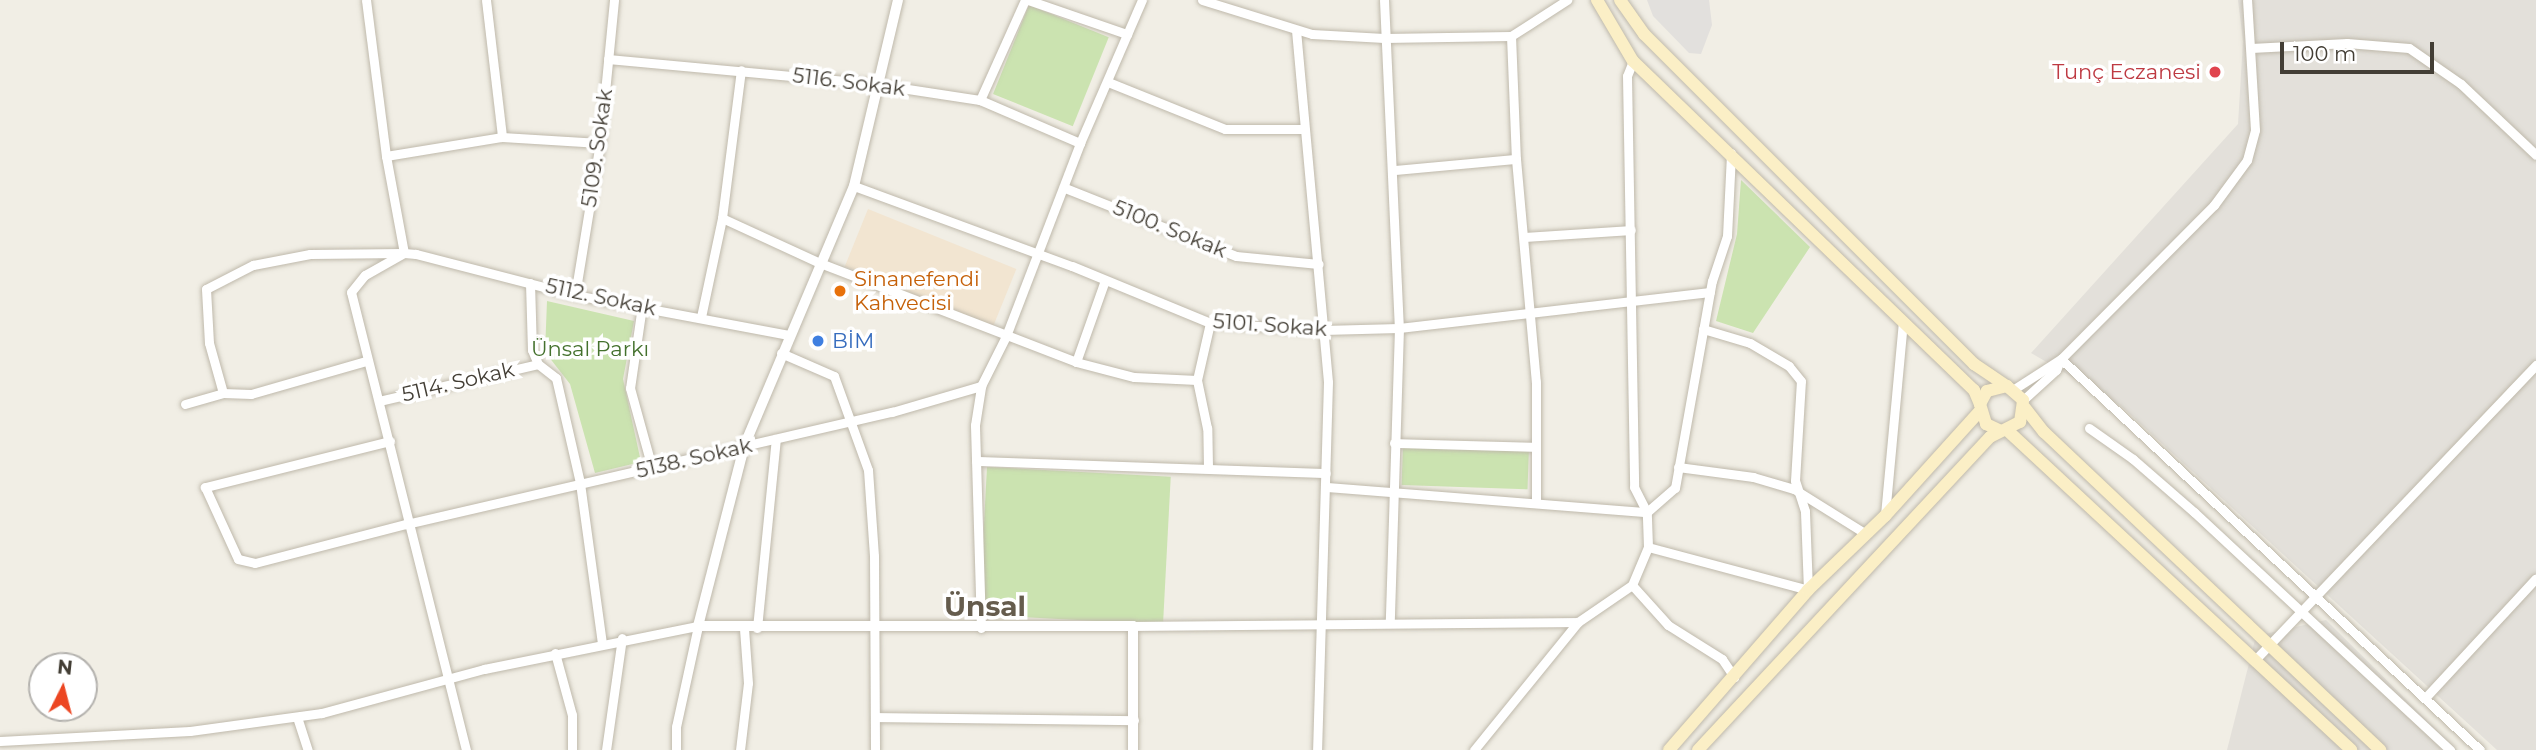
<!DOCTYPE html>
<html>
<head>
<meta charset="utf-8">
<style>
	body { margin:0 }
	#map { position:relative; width:2536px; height:750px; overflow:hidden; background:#f1eee5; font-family:Montserrat,sans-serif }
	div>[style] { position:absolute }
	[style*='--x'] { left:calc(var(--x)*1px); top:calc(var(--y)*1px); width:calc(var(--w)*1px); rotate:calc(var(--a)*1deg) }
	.commercial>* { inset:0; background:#f2e5d1; transform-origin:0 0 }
	.industrial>* { inset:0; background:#e3e0da }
	.green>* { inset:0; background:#cbe3b0; transform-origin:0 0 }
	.parking>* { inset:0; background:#e2e0dd }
	.roads { filter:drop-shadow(0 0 2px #bfb9ab) drop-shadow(0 0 2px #bfb9ab) }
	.minor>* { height:9px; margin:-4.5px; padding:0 4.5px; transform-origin:4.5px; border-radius:4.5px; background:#fff }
	.tertiary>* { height:10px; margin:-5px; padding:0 5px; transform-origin:5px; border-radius:5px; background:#fff }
	.secondary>* { height:12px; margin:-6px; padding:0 6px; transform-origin:6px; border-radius:6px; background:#fbefc6 }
	.dots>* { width:19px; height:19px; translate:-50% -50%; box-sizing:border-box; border:4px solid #fff; border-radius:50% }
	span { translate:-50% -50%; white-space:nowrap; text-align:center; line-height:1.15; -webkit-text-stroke:7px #fff; paint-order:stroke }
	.health-label { font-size:21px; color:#be3a42 }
	.right { translate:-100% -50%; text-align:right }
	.street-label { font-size:21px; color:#433e35 }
	.food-label { font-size:21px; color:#c56008 }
	.left { translate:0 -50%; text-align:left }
	.shop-label { font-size:21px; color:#366cbe }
	.park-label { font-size:21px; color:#44712d }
	.district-label { font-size:28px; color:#655c4d; font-weight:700 }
	.north { position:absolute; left:28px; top:652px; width:70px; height:70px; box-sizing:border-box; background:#fff; border:2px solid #b4b2ae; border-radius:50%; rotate:6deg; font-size:19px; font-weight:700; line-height:28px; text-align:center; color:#433e35 }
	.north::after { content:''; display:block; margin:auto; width:24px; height:32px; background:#ec4622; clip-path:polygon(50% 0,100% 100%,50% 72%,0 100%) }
	.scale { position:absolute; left:2280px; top:42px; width:154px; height:32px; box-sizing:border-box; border:4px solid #433e35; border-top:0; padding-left:9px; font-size:21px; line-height:24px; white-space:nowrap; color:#433e35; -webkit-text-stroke:5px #fff; paint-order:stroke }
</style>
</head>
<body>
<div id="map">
	<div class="commercial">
		<div style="left:868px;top:209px;width:160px;height:62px;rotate:22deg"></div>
	</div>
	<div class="industrial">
		<div style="clip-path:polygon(2238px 0,2536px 0,2536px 750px,2497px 750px,2121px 406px,2031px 353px,2238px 124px,2243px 41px)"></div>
		<div style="clip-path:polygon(2326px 620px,2457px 750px,2227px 750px,2256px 636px)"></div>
	</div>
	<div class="green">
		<div style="left:1029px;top:5px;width:86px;height:96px;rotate:22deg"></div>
		<div style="clip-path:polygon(1741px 180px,1810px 247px,1753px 333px,1716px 321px,1737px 234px)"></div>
		<div style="clip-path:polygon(547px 301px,634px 321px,623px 379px,641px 462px,595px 473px,570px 384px,545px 352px)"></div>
		<div style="left:1403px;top:445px;width:126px;height:40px;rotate:2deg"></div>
		<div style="left:987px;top:467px;width:184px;height:148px;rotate:3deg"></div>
	</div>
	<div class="parking">
		<div style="clip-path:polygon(1647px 0,1709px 0,1712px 25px,1701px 54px,1689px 53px,1653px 16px)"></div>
	</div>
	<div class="roads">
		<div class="minor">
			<div style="--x:486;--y:0;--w:138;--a:83.3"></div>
			<div style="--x:1028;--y:0;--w:105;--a:19"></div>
			<div style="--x:1202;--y:0;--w:115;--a:17.2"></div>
			<div style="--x:1312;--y:34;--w:72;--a:3.2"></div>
			<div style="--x:1384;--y:38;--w:127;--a:-0.9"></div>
			<div style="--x:1511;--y:36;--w:67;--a:-32.7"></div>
			<div style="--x:1384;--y:0;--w:328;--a:87.4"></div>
			<div style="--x:1399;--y:328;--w:294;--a:91.8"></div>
			<div style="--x:1296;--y:30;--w:353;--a:84.8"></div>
			<div style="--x:1328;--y:382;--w:368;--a:91.7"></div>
			<div style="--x:1511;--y:36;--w:123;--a:87.7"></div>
			<div style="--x:1516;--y:159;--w:224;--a:84.9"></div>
			<div style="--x:1536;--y:382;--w:119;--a:90"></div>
			<div style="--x:2251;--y:48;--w:96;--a:-3"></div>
			<div style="--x:2347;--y:43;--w:62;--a:4.6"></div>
			<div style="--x:2409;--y:48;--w:63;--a:34.7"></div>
			<div style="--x:2461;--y:84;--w:103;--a:43.4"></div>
			<div style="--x:608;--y:59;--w:268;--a:5.3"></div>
			<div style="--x:875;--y:84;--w:106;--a:8.7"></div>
			<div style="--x:980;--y:100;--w:109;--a:23.3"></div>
			<div style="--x:1633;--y:61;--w:16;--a:112"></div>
			<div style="--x:1627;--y:76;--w:411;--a:89"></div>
			<div style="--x:1634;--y:487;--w:28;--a:63"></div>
			<div style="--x:1108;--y:82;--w:126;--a:21.9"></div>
			<div style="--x:1225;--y:129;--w:79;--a:0"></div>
			<div style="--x:980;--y:100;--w:110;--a:-65.8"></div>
			<div style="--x:386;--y:156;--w:118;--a:-9.3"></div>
			<div style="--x:502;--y:137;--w:98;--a:3.5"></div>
			<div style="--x:1394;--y:170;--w:122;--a:-5.2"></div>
			<div style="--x:854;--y:186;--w:232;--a:20.2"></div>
			<div style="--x:1072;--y:266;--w:149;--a:22.4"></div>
			<div style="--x:1210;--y:323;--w:113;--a:3.5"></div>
			<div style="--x:1323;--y:330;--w:76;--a:-1.5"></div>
			<div style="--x:1399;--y:328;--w:313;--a:-6.6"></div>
			<div style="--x:1065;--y:188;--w:184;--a:21.7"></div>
			<div style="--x:1236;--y:256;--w:83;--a:5.5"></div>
			<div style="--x:722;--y:218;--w:108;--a:24.7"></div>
			<div style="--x:820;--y:263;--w:274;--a:21.1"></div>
			<div style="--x:1076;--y:362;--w:60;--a:14.5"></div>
			<div style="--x:1134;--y:377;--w:63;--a:2.7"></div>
			<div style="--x:1525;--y:237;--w:106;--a:-3.8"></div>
			<div style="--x:530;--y:283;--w:67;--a:88.3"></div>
			<div style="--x:532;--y:350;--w:15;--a:67"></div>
			<div style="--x:538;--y:364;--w:23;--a:38"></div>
			<div style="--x:556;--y:378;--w:108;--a:77.1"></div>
			<div style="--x:580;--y:483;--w:162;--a:82.2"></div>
			<div style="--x:575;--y:295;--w:154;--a:-80.7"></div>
			<div style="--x:600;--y:143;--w:144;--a:-84.4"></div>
			<div style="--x:642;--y:306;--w:83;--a:98.3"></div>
			<div style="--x:630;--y:388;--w:83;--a:74.6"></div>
			<div style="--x:701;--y:317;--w:101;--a:-78"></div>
			<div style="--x:722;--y:218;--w:149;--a:-82.7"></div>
			<div style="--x:781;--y:353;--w:58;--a:23.5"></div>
			<div style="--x:834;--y:376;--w:100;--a:70.1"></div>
			<div style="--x:868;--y:470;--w:86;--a:86"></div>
			<div style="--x:874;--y:556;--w:194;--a:89.7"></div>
			<div style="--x:2061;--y:359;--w:573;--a:43.02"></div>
			<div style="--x:1076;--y:362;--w:87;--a:-70.5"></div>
			<div style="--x:2014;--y:389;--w:56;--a:-32.6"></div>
			<div style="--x:2061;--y:359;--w:217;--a:-45.2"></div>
			<div style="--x:2214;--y:205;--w:56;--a:-53.7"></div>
			<div style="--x:2247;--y:160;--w:31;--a:-75"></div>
			<div style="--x:2255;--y:130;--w:130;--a:-93.5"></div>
			<div style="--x:223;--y:393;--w:52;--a:-105.6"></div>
			<div style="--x:209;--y:343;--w:54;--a:-93.2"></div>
			<div style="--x:206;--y:289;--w:53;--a:-27.1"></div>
			<div style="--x:253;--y:265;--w:58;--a:-10.9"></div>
			<div style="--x:310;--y:254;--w:94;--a:-0.6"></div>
			<div style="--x:404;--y:253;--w:99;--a:-100.5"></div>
			<div style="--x:386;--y:156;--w:157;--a:-97.3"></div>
			<div style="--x:2023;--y:400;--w:45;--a:-42.3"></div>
			<div style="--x:2056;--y:370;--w:12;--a:-66"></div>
			<div style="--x:379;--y:401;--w:163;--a:-13.1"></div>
			<div style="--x:185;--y:404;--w:40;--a:-16"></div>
			<div style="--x:223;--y:393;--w:28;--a:2"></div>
			<div style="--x:251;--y:394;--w:120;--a:-16"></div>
			<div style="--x:2089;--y:428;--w:54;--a:35.2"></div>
			<div style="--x:2133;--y:459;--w:81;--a:41"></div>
			<div style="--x:2194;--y:512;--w:350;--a:42.9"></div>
			<div style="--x:390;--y:441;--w:191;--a:166"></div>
			<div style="--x:205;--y:487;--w:79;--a:65.4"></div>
			<div style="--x:238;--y:559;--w:17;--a:13"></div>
			<div style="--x:255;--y:563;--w:156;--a:-14.5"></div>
			<div style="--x:406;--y:524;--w:499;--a:-13"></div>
			<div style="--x:892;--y:412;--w:93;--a:-16.3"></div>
			<div style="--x:1394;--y:443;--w:142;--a:1.6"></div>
			<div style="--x:976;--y:461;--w:350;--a:2"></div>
			<div style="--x:1208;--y:467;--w:39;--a:-91"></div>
			<div style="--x:1207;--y:428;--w:49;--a:-101.8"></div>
			<div style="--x:1197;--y:380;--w:58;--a:-77.2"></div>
			<div style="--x:1678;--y:467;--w:76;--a:7.6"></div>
			<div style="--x:1753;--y:477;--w:43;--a:16.3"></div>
			<div style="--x:1794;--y:489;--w:85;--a:32"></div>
			<div style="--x:1327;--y:487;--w:321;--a:4.5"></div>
			<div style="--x:1885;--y:515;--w:194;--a:-84.7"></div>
			<div style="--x:1648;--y:547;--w:166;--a:15"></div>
			<div style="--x:1808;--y:590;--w:79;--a:-92.2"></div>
			<div style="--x:1805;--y:511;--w:32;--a:-108"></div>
			<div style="--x:1795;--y:481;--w:100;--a:-86.6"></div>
			<div style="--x:1801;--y:381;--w:19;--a:-129"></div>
			<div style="--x:1789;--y:366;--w:45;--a:-149.5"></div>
			<div style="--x:1750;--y:343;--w:49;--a:-163.4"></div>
			<div style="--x:1632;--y:585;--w:54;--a:48"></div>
			<div style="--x:1668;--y:625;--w:64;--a:32.2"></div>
			<div style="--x:1722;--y:659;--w:22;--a:56"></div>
			<div style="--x:1133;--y:626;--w:445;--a:-0.5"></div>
			<div style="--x:1578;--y:622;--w:65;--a:-34.4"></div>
			<div style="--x:1632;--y:585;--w:41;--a:-67.2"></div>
			<div style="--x:1648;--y:547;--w:35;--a:-92"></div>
			<div style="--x:1647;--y:512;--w:37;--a:-41"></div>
			<div style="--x:1675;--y:488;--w:210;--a:-79.9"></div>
			<div style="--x:1712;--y:281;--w:47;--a:-71.6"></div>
			<div style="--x:1727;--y:236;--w:83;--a:-87.2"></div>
			<div style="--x:757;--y:628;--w:190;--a:-84.3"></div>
			<div style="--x:981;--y:628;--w:203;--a:-91.7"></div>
			<div style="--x:975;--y:425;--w:39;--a:-81"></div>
			<div style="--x:981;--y:386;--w:56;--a:-63.4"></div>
			<div style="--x:1006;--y:336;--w:207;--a:-69"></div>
			<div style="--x:1080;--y:143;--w:156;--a:-66.6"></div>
			<div style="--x:555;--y:653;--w:64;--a:74.7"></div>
			<div style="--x:572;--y:715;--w:35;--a:90"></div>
			<div style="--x:2254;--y:661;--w:409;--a:-46.4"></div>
			<div style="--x:2425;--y:698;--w:163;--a:-47.2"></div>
			<div style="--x:297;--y:717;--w:35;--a:72"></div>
			<div style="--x:875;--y:717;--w:259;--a:0.7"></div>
			<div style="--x:0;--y:741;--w:190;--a:-3"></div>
			<div style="--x:190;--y:731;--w:133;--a:-7.8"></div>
			<div style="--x:322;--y:713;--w:168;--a:-15.2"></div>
			<div style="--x:484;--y:669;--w:218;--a:-11.4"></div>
			<div style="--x:698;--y:626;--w:103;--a:102.3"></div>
			<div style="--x:676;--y:727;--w:23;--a:90"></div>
			<div style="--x:466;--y:750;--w:472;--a:-104.1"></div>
			<div style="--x:351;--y:292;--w:22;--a:-51"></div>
			<div style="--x:365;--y:275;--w:45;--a:-29.4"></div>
			<div style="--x:404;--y:253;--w:12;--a:5"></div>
			<div style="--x:416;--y:254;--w:164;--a:14.5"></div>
			<div style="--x:575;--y:295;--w:217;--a:10.6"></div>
			<div style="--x:606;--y:750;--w:113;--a:-81.9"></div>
			<div style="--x:740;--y:750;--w:67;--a:-83.2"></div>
			<div style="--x:748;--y:683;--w:55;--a:-94.2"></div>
			<div style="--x:1474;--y:750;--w:165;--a:-50.9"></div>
		</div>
		<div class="tertiary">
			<div style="--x:898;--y:0;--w:191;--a:103.3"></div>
			<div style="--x:854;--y:186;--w:283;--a:112.9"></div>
			<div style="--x:744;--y:447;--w:185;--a:104.4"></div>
			<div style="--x:698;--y:626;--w:435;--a:0"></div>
			<div style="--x:1133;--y:626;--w:124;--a:90"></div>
		</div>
		<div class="secondary">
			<div style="--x:1597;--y:0;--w:71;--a:59.5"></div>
			<div style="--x:1633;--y:61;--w:474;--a:44"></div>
			<div style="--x:1974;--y:390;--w:15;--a:67"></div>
			<div style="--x:1620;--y:0;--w:42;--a:54.8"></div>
			<div style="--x:1644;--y:34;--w:467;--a:45"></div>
			<div style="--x:1974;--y:364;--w:40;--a:34"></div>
			<div style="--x:2025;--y:408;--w:31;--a:52"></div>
			<div style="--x:2044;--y:432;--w:463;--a:43.4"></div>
			<div style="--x:2007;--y:430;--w:470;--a:42.9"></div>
			<div style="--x:1669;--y:750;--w:212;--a:-49"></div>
			<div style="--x:1808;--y:590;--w:107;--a:-43.9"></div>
			<div style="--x:1885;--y:516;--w:142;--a:-47.9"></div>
			<div style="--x:1698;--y:750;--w:428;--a:-47"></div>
			<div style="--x:1990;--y:437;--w:34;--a:-27"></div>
			<div style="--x:2020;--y:422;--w:22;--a:-82"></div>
			<div style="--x:2023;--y:400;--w:21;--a:-139"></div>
			<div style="--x:2007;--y:386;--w:21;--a:166"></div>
			<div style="--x:1987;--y:391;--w:15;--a:118"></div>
			<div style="--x:1980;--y:404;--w:21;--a:73"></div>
			<div style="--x:1986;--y:424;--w:14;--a:25"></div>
		</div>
	</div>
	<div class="dots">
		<div style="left:2215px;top:72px;background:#e0444e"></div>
		<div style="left:840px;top:291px;background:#e8710a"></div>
		<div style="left:818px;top:341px;background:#3f7fe0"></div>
	</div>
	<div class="health-label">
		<span class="right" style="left:2201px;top:72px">Tunç Eczanesi</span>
	</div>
	<div class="street-label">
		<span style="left:849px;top:82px;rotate:7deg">5116. Sokak</span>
		<span style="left:597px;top:148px;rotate:-82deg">5109. Sokak</span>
		<span style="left:1170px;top:229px;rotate:22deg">5100. Sokak</span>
		<span style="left:601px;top:297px;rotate:12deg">5112. Sokak</span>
		<span style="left:1270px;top:325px;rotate:4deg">5101. Sokak</span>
		<span style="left:458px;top:382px;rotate:-13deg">5114. Sokak</span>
		<span style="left:694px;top:458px;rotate:-13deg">5138. Sokak</span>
	</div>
	<div class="food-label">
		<span class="left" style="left:854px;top:291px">Sinanefendi<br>Kahvecisi</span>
	</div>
	<div class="shop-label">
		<span class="left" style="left:832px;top:341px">BİM</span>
	</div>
	<div class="park-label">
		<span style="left:590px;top:349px">Ünsal Parkı</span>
	</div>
	<div class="district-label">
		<span style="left:985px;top:606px">Ünsal</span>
	</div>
	<div class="north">N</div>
	<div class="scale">100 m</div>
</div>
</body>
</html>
